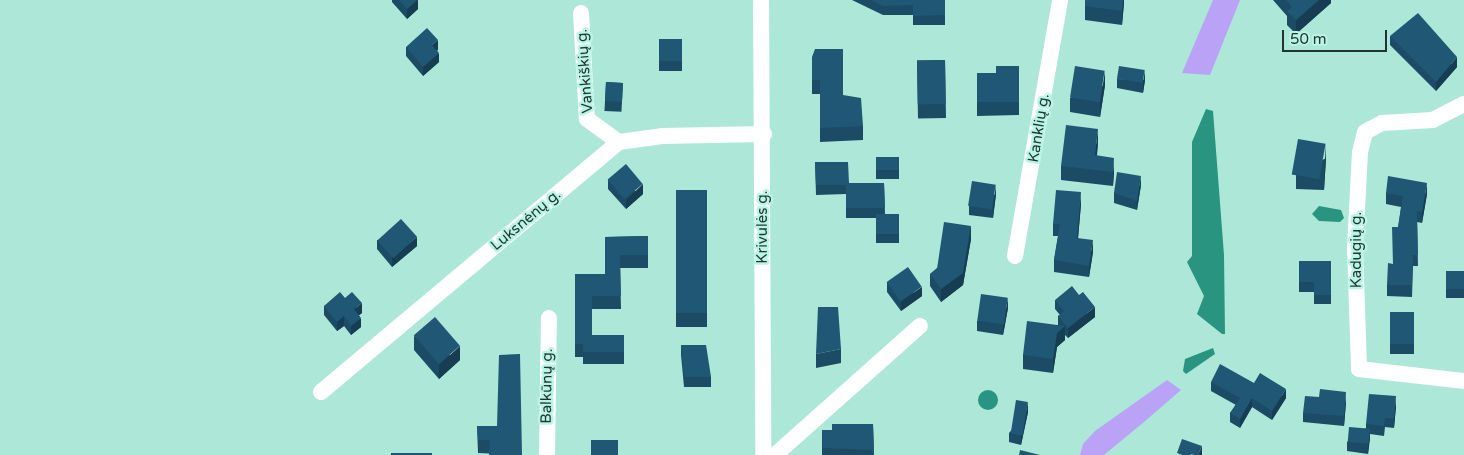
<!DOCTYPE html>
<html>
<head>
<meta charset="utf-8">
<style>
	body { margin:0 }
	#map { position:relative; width:1464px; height:455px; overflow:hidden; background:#ade7d7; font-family:"Varela Round",sans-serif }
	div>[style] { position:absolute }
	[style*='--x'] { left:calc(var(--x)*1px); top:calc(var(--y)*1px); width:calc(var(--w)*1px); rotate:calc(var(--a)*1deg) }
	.green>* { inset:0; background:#baa2f6 }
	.water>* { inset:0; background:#299580 }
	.round { border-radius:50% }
	.minor>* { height:16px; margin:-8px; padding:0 8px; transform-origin:8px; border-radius:8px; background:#fff }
	.wall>* { inset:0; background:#1c4b65; transform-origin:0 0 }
	.shaded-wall>* { inset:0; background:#163d52 }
	.building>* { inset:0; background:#205775; transform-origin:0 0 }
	span { translate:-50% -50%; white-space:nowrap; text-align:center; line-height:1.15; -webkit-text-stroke:5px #baf4e5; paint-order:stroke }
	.street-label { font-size:15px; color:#1f3630 }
	.scale { position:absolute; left:1282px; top:30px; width:105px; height:22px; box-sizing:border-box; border:2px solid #1f3630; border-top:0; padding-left:6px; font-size:15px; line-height:18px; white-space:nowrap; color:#1f3630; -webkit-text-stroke:4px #baf4e5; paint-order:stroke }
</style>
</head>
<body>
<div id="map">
	<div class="green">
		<div style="clip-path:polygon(1213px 0,1240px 0,1210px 75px,1182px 73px)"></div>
		<div style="clip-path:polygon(1167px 380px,1181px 390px,1144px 422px,1104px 455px,1080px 455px,1083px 444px,1095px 431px)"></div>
	</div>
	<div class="water">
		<div style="clip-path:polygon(1206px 109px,1213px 111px,1224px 255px,1225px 334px,1222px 334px,1197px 314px,1204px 296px,1187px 262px,1192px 256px,1192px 142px)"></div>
		<div style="clip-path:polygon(1319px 206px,1341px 210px,1344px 218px,1340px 222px,1319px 221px,1312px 214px)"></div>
		<div style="clip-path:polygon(1213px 348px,1215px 354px,1186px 374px,1183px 371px,1185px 359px)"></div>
		<div class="round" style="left:978px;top:390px;width:20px;height:20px"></div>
	</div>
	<div class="minor">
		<div style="--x:761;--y:0;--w:455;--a:89.7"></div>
		<div style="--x:581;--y:13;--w:106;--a:86.8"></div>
		<div style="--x:587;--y:119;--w:39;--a:36"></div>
		<div style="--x:1464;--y:104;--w:35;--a:153"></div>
		<div style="--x:1433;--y:120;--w:51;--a:176.6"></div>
		<div style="--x:1382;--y:123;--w:19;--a:152"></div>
		<div style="--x:1365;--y:132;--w:21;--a:104"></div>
		<div style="--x:1360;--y:152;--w:95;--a:93"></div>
		<div style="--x:1355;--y:247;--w:122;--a:88.1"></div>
		<div style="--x:1359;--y:369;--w:106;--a:6.5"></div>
		<div style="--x:1015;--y:256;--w:260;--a:-80"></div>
		<div style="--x:321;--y:392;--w:389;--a:-40"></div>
		<div style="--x:619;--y:142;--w:43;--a:-7.9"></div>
		<div style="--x:662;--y:136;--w:102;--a:-1.1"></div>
		<div style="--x:547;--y:455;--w:137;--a:-89.2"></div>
		<div style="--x:775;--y:455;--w:194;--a:-41.7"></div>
	</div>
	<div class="wall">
		<div style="clip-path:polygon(392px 0,418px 0,418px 9px,407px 19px,392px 2px)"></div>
		<div style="clip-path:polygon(852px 0,945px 0,945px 25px,913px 25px,913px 15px,883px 15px)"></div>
		<div style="clip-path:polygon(1124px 0,1122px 25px,1085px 20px,1085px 6px)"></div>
		<div style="clip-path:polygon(1273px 0,1331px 0,1331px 3px,1296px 34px,1287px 25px,1287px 16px)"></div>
		<div style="clip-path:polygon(1390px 36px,1457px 67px,1436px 91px,1390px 45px)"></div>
		<div style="left:659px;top:39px;width:23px;height:32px"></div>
		<div style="clip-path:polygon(406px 47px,438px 50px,437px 50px,439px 62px,423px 76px,406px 56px)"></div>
		<div style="clip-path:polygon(812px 57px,843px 95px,863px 126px,863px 140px,820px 142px,820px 94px,812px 94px)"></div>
		<div style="left:945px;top:60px;width:58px;height:28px;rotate:89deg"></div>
		<div style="clip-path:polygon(1019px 66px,1019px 115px,977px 116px,977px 73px,996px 73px)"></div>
		<div style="clip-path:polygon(1117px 79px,1145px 80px,1143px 93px,1117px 88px)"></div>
		<div style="left:606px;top:82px;width:17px;height:29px;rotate:3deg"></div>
		<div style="clip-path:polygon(1105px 85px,1100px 117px,1070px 112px,1070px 98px)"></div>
		<div style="clip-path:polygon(1098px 143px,1097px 156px,1114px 172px,1113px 186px,1061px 180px,1061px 166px)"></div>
		<div style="left:876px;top:157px;width:23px;height:22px"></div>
		<div style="clip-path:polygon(1326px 158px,1324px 190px,1296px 189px,1296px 175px)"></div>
		<div style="clip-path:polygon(815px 162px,849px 183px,884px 183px,885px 214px,899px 214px,899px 243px,876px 243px,876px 218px,846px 218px,846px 194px,816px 195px)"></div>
		<div style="clip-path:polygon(608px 180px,643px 194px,626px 209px,608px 189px)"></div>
		<div style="clip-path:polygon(1141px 185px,1137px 210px,1114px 203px,1114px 193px)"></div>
		<div style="left:676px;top:190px;width:31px;height:137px"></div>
		<div style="clip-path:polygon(1386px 193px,1427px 194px,1422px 223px,1417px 222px,1418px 266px,1413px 266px,1412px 297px,1387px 296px,1387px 285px,1393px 264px,1401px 207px,1386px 204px)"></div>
		<div style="clip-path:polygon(996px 194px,993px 218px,969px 215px,969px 206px)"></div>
		<div style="clip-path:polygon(1081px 204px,1078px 238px,1093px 252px,1089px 277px,1054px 272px,1054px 260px,1058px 236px,1053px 236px,1053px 224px)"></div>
		<div style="clip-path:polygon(648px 236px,648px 268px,620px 268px,621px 309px,592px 309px,592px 335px,624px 335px,624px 364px,583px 364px,583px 357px,575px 357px,575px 274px,605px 274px,605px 237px)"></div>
		<div style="clip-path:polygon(971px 239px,963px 285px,941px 302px,930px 286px,930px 274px)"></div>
		<div style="clip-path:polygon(377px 240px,417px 246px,392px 267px,377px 249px)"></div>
		<div style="clip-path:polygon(1299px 261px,1331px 261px,1331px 304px,1314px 304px,1314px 292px,1299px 292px)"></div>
		<div style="left:1446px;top:271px;width:18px;height:27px"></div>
		<div style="clip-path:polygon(887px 282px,922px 296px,901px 311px,887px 292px)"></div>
		<div style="clip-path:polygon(345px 298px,362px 313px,359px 315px,361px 327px,351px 335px,344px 326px,337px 331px,324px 315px,324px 306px)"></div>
		<div style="clip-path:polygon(1055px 300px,1095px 317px,1068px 338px,1065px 335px,1065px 340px,1057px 347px,1053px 373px,1023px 369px,1023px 355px,1058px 325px,1058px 316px,1060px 315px,1055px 309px)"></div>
		<div style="clip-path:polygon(1008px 308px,1003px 335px,977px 331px,977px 321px)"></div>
		<div style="left:1390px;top:312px;width:24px;height:42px"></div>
		<div style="clip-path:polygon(414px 336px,460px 360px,439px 379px,414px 350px)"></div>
		<div style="clip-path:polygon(681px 345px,711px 377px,711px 387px,684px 387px,681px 355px)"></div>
		<div style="clip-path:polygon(841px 349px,841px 363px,816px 368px,816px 354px)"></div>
		<div style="clip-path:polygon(1211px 382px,1254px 383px,1286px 398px,1272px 420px,1252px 407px,1240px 428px,1230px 422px,1230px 413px,1236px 405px,1211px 391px)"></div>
		<div style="clip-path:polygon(1346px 402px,1344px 426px,1303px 422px,1303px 413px)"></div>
		<div style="clip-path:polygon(1396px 406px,1394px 428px,1385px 427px,1384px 436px,1370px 434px,1368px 454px,1347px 451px,1347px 442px,1366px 428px,1366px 424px)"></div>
		<div style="clip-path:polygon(1028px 412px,1021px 445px,1009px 442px,1009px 433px)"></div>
		<div style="clip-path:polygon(873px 424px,874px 455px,822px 455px,822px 430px,832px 430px)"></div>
		<div style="clip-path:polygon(477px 426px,522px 455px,478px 453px)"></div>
	</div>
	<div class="shaded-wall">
		<div style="clip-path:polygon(418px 0,418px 9px,407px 19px,407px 9px)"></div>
		<div style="clip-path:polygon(1123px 0,1124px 0,1124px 4px,1122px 25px,1122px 11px)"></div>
		<div style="clip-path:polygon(1319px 0,1331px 0,1331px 3px,1296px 34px,1296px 20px)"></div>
		<div style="clip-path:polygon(438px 40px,438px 50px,432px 54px,432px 45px)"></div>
		<div style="clip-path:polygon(439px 53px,439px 62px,423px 76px,423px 67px)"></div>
		<div style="clip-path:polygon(1457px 57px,1457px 67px,1436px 91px,1436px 82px)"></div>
		<div style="clip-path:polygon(1145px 70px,1145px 80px,1143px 93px,1143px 83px)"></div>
		<div style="clip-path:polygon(1105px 71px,1105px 85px,1100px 117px,1100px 103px)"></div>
		<div style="clip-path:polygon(1098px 129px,1098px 143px,1095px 169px,1095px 155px)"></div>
		<div style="clip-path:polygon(1326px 144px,1326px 158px,1324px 190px,1324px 176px)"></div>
		<div style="clip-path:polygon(1114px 158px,1114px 172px,1113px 186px,1113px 172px)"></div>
		<div style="clip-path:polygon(1141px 176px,1141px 185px,1137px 210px,1137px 201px)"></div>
		<div style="clip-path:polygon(1427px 183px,1427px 194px,1422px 223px,1422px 212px)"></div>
		<div style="clip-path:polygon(643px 184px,643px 194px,626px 209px,626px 200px)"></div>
		<div style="clip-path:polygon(996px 185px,996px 194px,993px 218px,993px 208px)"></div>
		<div style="clip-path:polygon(1081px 192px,1081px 204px,1077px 250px,1077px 238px)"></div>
		<div style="clip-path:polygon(971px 226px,971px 239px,963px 285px,941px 302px,941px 289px)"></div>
		<div style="clip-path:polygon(417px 237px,417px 246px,392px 267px,392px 257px)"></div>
		<div style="clip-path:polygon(1093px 240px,1093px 252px,1089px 277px,1089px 266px)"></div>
		<div style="clip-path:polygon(922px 287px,922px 296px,901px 311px,901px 301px)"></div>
		<div style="clip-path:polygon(1008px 298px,1008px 308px,1003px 335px,1003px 326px)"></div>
		<div style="clip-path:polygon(362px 303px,362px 313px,354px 319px,354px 309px)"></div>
		<div style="clip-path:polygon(1095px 307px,1095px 317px,1068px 338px,1068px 328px)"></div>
		<div style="clip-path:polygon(344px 316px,344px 326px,337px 331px,337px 322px)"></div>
		<div style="clip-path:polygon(361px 318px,361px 327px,351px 335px,351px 326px)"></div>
		<div style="clip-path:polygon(1065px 326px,1065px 340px,1057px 347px,1053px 373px,1053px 359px,1057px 333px)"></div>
		<div style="clip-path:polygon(460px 346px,460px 360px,439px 379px,439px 365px)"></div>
		<div style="clip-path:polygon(1286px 389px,1286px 398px,1272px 420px,1272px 411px)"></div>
		<div style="clip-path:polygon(1346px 392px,1346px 402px,1344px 426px,1344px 416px)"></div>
		<div style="clip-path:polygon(1396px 396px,1396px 406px,1394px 428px,1394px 418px)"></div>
		<div style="clip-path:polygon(1252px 398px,1252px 407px,1240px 428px,1240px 419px)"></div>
		<div style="clip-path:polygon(1028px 402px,1028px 412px,1021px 445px,1021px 435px)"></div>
		<div style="clip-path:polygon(1370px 429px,1370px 439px,1368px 454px,1368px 444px)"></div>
		<div style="clip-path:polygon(1202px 446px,1202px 455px,1198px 455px)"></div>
	</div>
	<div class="building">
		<div style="clip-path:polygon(399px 0,417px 0,407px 9px)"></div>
		<div style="clip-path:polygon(871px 0,945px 0,945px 15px,913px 16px,913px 5px,883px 6px)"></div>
		<div style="clip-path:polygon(1085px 0,1123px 0,1122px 11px,1085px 6px)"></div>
		<div style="clip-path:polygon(1286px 0,1319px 0,1296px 20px,1287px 11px,1292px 7px)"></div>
		<div style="clip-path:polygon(1418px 13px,1457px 57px,1436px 82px,1390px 36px)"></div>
		<div style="clip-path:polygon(427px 28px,438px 40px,432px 45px,439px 53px,423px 67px,406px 47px)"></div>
		<div style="left:659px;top:39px;width:23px;height:22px"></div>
		<div style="clip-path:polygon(815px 49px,843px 49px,843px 95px,861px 98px,863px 126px,820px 128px,820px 80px,812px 80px,812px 57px)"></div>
		<div style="left:945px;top:60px;width:44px;height:28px;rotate:89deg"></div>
		<div style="clip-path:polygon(996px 66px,1019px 66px,1019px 102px,977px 102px,977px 73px,996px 73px)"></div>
		<div style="left:1075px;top:66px;width:30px;height:32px;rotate:9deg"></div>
		<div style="left:1119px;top:66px;width:26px;height:13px;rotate:9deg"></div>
		<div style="left:606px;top:82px;width:17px;height:19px;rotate:3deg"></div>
		<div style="clip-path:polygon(1066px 125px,1098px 129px,1095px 155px,1114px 158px,1113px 172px,1061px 166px)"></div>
		<div style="left:1298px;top:139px;width:28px;height:36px;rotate:10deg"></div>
		<div style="left:876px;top:157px;width:23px;height:13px"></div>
		<div style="clip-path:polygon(815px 162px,848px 162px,849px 183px,884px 183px,885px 208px,846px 208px,846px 185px,816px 185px)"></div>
		<div style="left:626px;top:164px;width:26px;height:24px;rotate:50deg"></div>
		<div style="clip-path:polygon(1117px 172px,1141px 176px,1137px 201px,1114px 193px)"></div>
		<div style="clip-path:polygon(1388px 176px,1427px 183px,1422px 212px,1417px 211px,1418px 255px,1413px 255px,1412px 285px,1387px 285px,1388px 263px,1393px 264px,1392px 227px,1398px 227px,1403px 196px,1386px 193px)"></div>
		<div style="left:972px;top:181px;width:24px;height:25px;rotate:9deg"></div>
		<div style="left:676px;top:190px;width:31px;height:123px"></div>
		<div style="clip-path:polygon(1056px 190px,1081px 192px,1077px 238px,1093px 240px,1089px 266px,1054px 260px,1060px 224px,1053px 224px)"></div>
		<div style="left:876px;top:214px;width:23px;height:20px"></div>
		<div style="left:401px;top:219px;width:24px;height:32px;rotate:48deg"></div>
		<div style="clip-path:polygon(944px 222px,971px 226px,963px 273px,941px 289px,930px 274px,937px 269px)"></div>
		<div style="clip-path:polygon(648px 236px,648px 255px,620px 255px,621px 296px,592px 296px,592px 335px,624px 335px,624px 352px,583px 352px,583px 344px,575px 344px,575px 274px,605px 274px,605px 237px)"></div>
		<div style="clip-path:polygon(1299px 261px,1331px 261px,1331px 295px,1314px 295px,1314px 282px,1299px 282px)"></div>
		<div style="left:908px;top:267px;width:24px;height:26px;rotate:55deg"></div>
		<div style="left:1446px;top:271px;width:18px;height:18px"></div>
		<div style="clip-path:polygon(1072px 286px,1079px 295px,1083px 292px,1095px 307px,1068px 328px,1058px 316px,1064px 311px,1055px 300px)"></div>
		<div style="clip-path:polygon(340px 292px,345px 298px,352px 292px,362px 303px,354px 309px,361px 318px,351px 326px,344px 316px,337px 322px,324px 306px)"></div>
		<div style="left:981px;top:294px;width:27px;height:27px;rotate:8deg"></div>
		<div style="clip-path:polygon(818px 307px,838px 307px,841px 349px,816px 354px)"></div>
		<div style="left:1390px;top:312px;width:24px;height:32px"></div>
		<div style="left:435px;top:317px;width:38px;height:28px;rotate:49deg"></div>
		<div style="clip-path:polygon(1027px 321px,1065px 326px,1057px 333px,1053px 359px,1023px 355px)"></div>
		<div style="clip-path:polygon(681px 345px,706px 345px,711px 377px,684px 377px)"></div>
		<div style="clip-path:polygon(520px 354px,522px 455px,489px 455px,490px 440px,478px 440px,477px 426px,497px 426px,499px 355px)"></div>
		<div style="clip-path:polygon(1220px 364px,1254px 383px,1260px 373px,1286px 389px,1272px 411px,1252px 398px,1240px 419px,1230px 413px,1240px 398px,1211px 382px)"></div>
		<div style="clip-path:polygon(1320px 389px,1346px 392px,1344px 416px,1303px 413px,1305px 396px,1319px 397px)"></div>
		<div style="clip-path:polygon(1369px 394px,1396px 396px,1394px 418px,1385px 418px,1384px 426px,1366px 424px)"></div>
		<div style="left:1016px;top:400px;width:12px;height:34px;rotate:9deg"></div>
		<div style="clip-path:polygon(832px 424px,873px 424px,874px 450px,823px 448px,822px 430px,832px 430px)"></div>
		<div style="left:1349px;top:427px;width:21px;height:15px;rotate:5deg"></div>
		<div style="clip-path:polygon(1182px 439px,1202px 446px,1198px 455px,1194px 455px,1191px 454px,1191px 455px,1182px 455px,1177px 453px)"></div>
		<div style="left:591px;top:440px;width:27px;height:15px"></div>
		<div style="clip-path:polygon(1020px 450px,1040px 455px,1019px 455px)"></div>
		<div style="left:391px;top:453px;width:41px;height:2px"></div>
	</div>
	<div class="street-label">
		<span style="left:585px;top:71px;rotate:-94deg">Vankiškių g.</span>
		<span style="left:1039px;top:128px;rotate:-81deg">Kanklių g.</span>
		<span style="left:526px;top:220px;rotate:-40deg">Luksnėnų g.</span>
		<span style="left:763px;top:227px;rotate:-90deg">Krivulės g.</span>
		<span style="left:1357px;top:250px;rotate:-90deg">Kadugių g.</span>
		<span style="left:547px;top:386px;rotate:-89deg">Balkūnų g.</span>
	</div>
	<div class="scale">50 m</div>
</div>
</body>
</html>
